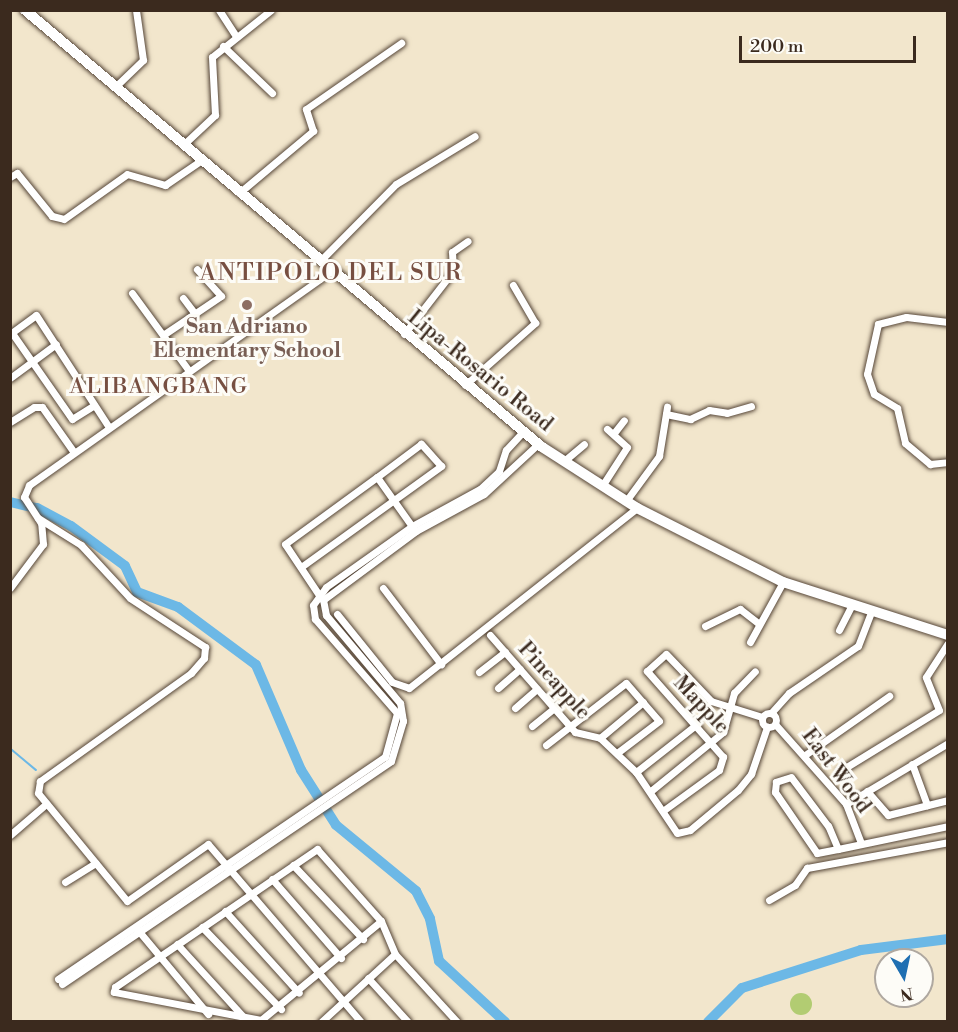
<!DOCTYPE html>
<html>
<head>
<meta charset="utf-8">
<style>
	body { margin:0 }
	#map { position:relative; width:958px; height:1032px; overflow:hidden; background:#f2e6cc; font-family:"Libre Bodoni",serif }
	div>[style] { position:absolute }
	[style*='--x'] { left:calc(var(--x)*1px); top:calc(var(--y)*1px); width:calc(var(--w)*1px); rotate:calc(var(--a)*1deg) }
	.green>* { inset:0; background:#b2cc72 }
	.round { border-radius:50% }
	.stream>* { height:1.5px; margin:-0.75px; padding:0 0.75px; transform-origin:0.75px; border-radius:0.75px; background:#6cb8e6 }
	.river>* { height:10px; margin:-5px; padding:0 5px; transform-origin:5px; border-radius:5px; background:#6cb8e6 }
	.roads { filter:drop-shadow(0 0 2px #564638) drop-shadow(0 0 2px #564638) }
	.minor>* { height:7px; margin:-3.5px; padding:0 3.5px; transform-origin:3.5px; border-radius:3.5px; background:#fff }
	.minor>.ring { margin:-3.5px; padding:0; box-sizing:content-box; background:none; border:7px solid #fff; border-radius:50% }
	.primary>* { height:10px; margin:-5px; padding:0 5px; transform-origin:5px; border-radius:5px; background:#fff }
	.dots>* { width:16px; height:16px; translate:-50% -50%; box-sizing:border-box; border:3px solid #fdfcf7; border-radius:50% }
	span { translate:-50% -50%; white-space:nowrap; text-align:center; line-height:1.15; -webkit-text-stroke:6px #fdfcf7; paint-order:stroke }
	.education-label { font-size:21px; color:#785e54; font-weight:700 }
	.street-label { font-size:21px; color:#3b2a1e }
	.neighbourhood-label { font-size:22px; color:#774f41; letter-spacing:1.5px }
	.quarter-label { font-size:24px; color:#774f41; letter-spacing:1.5px }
	.frame { position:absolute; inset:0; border:12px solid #3b2a1e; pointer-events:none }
	.north { position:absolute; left:874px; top:948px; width:60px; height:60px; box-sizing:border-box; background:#fdfcf7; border:2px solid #afa8a0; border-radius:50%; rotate:171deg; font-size:16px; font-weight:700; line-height:24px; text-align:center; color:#3b2a1e }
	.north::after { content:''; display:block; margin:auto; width:21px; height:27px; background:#1f6fb2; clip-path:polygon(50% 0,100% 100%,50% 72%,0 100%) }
	.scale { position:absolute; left:739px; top:36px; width:177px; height:27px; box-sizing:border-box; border:3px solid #3b2a1e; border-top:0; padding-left:8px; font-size:18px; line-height:21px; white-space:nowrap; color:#3b2a1e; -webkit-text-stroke:4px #fdfcf7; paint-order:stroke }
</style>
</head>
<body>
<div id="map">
	<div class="green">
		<div class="round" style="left:790px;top:993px;width:22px;height:22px"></div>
	</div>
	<div class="stream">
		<div style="--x:10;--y:748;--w:34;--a:40"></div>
		<div style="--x:114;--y:1022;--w:27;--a:0"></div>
	</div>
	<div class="river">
		<div style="--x:10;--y:502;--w:28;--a:13"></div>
		<div style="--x:37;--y:508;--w:38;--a:28"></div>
		<div style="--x:71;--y:526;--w:67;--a:36.5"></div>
		<div style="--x:125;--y:566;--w:29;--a:65"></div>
		<div style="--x:137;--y:592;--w:44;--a:20.1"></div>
		<div style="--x:178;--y:607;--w:97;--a:36.6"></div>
		<div style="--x:256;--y:665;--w:114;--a:66.8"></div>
		<div style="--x:301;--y:770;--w:65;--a:57.5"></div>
		<div style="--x:336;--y:825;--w:104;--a:39.5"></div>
		<div style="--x:416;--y:891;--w:31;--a:63"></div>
		<div style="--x:430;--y:919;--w:43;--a:77.9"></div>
		<div style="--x:439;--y:961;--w:90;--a:42.7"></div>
		<div style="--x:708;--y:1022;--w:48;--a:-45"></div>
		<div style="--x:742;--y:988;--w:125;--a:-17.7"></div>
		<div style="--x:861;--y:950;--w:88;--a:-7.2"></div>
	</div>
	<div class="roads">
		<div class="minor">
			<div style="--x:219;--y:10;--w:31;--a:57"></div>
			<div style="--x:223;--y:46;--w:68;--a:43.8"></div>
			<div style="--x:115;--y:87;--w:39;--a:-44"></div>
			<div style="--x:143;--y:60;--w:50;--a:-98"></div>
			<div style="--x:183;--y:145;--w:44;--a:-43.2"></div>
			<div style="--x:215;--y:115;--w:58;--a:-93"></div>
			<div style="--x:212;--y:57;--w:75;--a:-38.5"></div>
			<div style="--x:10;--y:177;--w:8;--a:-30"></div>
			<div style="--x:17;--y:173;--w:55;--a:50.9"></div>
			<div style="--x:52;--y:216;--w:12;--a:14"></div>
			<div style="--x:64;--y:219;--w:77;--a:-35.5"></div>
			<div style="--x:127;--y:174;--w:40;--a:16"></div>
			<div style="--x:165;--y:185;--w:42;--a:-34.4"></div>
			<div style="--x:239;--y:193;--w:97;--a:-40"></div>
			<div style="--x:313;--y:131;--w:23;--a:-108"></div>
			<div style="--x:306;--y:109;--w:116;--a:-34.8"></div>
			<div style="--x:320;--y:261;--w:108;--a:-45.4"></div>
			<div style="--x:396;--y:184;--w:92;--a:-31.3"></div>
			<div style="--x:132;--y:293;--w:97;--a:53.8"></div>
			<div style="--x:183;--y:298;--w:20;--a:53"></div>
			<div style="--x:948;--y:322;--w:42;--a:-173.2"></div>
			<div style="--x:906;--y:317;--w:29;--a:166"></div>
			<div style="--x:878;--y:324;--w:51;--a:102.4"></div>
			<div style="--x:867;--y:374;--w:21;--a:71"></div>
			<div style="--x:874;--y:394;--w:27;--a:31"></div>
			<div style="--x:897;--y:408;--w:36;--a:77"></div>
			<div style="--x:905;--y:443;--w:33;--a:40"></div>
			<div style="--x:930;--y:464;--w:18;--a:-6"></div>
			<div style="--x:12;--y:333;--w:105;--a:55.1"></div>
			<div style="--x:72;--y:419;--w:26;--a:-32"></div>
			<div style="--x:10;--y:334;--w:32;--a:-36"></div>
			<div style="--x:36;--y:315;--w:132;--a:57"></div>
			<div style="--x:404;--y:334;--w:80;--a:-52.1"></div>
			<div style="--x:453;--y:271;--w:19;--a:-93"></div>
			<div style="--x:452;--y:252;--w:19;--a:-35"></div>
			<div style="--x:163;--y:335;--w:70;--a:-33.9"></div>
			<div style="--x:221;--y:296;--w:36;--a:-132"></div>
			<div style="--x:10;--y:378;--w:57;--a:-36.5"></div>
			<div style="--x:465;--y:385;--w:94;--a:-41.5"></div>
			<div style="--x:535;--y:323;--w:44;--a:-120.1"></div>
			<div style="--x:666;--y:414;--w:25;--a:12"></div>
			<div style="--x:690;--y:419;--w:21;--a:-25"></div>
			<div style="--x:709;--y:410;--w:18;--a:9"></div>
			<div style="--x:727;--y:413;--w:25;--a:-16"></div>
			<div style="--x:10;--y:422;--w:28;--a:-32"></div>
			<div style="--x:34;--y:407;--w:8;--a:0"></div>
			<div style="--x:42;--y:407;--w:54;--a:54.8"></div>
			<div style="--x:614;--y:433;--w:16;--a:-52"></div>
			<div style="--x:564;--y:461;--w:26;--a:-40"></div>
			<div style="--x:602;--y:486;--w:46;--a:-57.3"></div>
			<div style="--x:627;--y:447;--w:27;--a:-138"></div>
			<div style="--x:626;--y:501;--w:56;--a:-53.7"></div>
			<div style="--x:659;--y:456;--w:50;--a:-80.7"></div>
			<div style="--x:38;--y:518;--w:51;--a:32.1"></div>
			<div style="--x:81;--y:545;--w:72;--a:47.2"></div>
			<div style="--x:130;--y:598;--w:90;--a:33.2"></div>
			<div style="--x:205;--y:647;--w:11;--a:95"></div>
			<div style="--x:204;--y:658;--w:20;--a:131"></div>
			<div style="--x:191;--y:673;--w:186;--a:144.4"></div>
			<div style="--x:40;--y:781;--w:12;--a:99"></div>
			<div style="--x:38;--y:793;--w:140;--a:50.5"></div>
			<div style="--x:127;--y:901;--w:99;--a:-35.1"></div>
			<div style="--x:208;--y:844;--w:235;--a:49.3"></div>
			<div style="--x:301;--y:567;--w:173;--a:-35.8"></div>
			<div style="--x:441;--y:466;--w:30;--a:-132"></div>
			<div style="--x:421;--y:444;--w:55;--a:143.1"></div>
			<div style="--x:10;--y:588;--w:55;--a:-53.1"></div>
			<div style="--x:43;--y:544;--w:21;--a:-95"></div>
			<div style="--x:41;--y:523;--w:31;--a:-123"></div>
			<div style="--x:24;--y:497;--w:13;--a:-67"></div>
			<div style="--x:29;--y:485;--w:369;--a:-35.3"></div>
			<div style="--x:383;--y:588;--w:96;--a:52.7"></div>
			<div style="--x:319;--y:595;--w:61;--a:-123.7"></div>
			<div style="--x:285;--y:544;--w:114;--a:-36.1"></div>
			<div style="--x:377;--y:477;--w:64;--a:54.6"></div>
			<div style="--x:337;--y:614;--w:87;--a:51"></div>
			<div style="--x:392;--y:682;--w:18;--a:19"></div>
			<div style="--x:409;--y:688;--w:290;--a:-38.3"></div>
			<div style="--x:705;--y:626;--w:39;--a:-26"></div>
			<div style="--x:740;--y:609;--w:24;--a:38"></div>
			<div style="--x:839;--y:630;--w:28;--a:-63"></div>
			<div style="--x:490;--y:635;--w:129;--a:48.8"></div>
			<div style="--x:575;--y:732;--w:26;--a:13"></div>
			<div style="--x:600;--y:738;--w:50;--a:43.4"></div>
			<div style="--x:636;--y:772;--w:73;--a:56.1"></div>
			<div style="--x:677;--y:833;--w:13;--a:-13"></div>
			<div style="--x:690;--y:830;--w:62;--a:-39.8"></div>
			<div style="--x:738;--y:790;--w:21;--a:-51"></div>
			<div style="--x:751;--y:774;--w:50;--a:-71.2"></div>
			<div style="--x:750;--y:642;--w:68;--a:-61.2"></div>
			<div style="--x:479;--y:672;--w:33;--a:-38"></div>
			<div style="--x:498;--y:688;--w:29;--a:-41"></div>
			<div style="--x:515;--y:708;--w:29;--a:-41"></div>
			<div class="ring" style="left:762px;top:713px;width:7px;height:7px"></div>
			<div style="--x:771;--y:713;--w:27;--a:-48"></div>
			<div style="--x:789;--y:693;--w:83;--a:-34.3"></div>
			<div style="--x:858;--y:646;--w:36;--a:-69"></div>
			<div style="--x:775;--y:724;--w:107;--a:48.4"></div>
			<div style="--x:846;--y:804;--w:42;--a:69"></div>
			<div style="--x:532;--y:726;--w:28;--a:-39"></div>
			<div style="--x:600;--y:738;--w:56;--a:-39.9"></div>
			<div style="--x:546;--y:745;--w:101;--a:-37.8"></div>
			<div style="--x:626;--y:683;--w:50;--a:49"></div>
			<div style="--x:659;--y:721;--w:53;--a:142.7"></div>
			<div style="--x:805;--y:755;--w:103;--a:-35.1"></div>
			<div style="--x:912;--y:764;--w:44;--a:69.9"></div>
			<div style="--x:840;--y:771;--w:116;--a:-31.6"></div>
			<div style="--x:939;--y:710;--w:35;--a:-112"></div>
			<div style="--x:926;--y:677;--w:40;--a:-57.1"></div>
			<div style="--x:636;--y:772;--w:78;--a:-38.2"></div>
			<div style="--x:652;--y:790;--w:92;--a:-39.2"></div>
			<div style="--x:723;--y:732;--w:41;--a:-74.2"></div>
			<div style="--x:734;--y:693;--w:30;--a:-46"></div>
			<div style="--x:867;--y:791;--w:32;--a:49"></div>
			<div style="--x:888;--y:815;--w:62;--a:-14"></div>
			<div style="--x:846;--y:804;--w:119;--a:-30.9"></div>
			<div style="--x:664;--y:810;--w:68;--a:-36"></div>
			<div style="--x:719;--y:770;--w:14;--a:-73"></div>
			<div style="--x:723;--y:757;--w:115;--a:-131.5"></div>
			<div style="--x:647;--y:671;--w:25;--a:-42"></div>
			<div style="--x:666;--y:654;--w:65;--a:46.2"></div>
			<div style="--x:711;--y:701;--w:53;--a:17.4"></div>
			<div style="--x:10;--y:835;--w:48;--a:-40.7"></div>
			<div style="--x:838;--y:849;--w:25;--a:-113"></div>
			<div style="--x:828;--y:826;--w:61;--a:-127.1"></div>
			<div style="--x:791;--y:777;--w:16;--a:162"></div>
			<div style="--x:776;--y:782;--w:10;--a:96"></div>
			<div style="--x:775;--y:792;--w:74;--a:55.5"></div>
			<div style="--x:817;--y:853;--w:21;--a:-11"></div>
			<div style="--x:838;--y:849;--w:112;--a:-11.8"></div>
			<div style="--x:293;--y:865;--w:102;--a:46.6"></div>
			<div style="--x:272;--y:879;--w:105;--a:48.9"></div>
			<div style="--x:65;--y:882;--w:36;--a:-32"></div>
			<div style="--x:769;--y:900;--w:30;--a:-30"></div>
			<div style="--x:795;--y:885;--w:21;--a:-55"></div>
			<div style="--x:807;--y:868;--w:143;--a:-10.4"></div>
			<div style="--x:225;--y:911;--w:110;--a:47.9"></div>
			<div style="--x:381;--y:921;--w:156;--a:140.5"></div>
			<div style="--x:261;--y:1020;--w:150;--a:-169.2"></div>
			<div style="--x:114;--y:992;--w:5;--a:-79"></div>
			<div style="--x:115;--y:987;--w:245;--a:-34.3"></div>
			<div style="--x:317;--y:849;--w:96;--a:48.4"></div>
			<div style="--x:381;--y:921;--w:36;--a:67"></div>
			<div style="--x:395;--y:954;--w:92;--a:47.6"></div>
			<div style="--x:202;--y:927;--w:114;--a:46.1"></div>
			<div style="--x:137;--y:929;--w:111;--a:50.1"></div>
			<div style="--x:177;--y:944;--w:104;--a:47.7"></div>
			<div style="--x:368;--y:978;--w:59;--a:47.7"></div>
			<div style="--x:58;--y:979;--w:395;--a:-34.2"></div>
			<div style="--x:385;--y:757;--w:46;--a:-74.7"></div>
			<div style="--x:397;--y:713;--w:125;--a:-131.1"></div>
			<div style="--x:315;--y:619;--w:14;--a:-98"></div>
			<div style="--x:313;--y:605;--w:22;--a:-54"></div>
			<div style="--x:326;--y:587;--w:105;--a:-35.3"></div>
			<div style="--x:412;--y:526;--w:77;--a:-28.6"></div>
			<div style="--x:480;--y:489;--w:26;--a:-43"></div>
			<div style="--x:499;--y:471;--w:22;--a:-72"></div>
			<div style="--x:506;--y:450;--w:25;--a:-47"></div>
			<div style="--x:62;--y:984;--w:397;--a:-34.1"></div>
			<div style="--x:391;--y:761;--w:42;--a:-73.3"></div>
			<div style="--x:403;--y:721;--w:18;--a:-99"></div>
			<div style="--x:400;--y:703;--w:115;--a:-130.1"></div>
			<div style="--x:326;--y:615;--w:15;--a:-101"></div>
			<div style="--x:323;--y:600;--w:116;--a:-36.6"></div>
			<div style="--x:416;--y:531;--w:77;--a:-28.6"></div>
			<div style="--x:484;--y:494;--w:74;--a:-42.8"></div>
			<div style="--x:321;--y:1022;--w:100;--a:-42.6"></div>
		</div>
		<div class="primary">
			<div style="--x:25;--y:10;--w:677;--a:40.21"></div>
			<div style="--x:542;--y:447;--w:113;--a:32.7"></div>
			<div style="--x:637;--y:508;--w:164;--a:26.9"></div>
			<div style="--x:783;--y:582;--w:173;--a:17.8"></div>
		</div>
	</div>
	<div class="dots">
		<div style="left:247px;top:305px;background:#8d6e63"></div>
	</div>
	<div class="education-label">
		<span style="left:247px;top:339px">San Adriano<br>Elementary School</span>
	</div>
	<div class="street-label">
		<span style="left:480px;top:371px;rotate:39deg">Lipa-Rosario Road</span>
		<span style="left:554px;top:681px;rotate:48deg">Pineapple</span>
		<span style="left:701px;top:705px;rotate:47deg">Mapple</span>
		<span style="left:836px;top:771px;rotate:53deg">East Wood</span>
	</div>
	<div class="neighbourhood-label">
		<span style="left:159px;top:387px">ALIBANGBANG</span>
	</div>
	<div class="quarter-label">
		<span style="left:331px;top:274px">ANTIPOLO DEL SUR</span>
	</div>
	<div class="frame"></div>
	<div class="north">N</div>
	<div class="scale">200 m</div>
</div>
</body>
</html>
